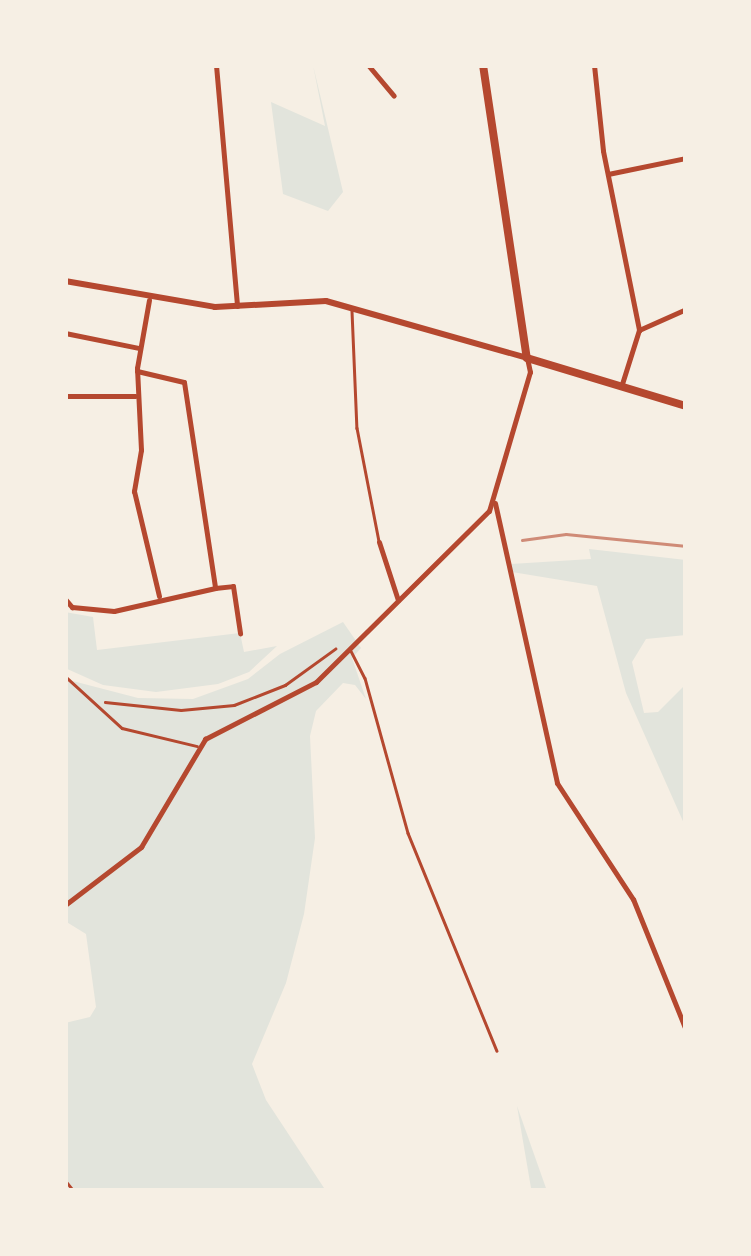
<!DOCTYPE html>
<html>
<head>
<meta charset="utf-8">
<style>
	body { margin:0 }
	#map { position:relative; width:751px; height:1256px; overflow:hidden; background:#f6efe4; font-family:"Exo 2",sans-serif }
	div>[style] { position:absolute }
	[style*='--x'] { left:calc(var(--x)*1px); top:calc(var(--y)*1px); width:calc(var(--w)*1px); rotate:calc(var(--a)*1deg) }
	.green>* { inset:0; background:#e2e4dc }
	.path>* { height:2.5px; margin:-1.25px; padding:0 1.25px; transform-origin:1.25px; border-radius:1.25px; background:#b5482f }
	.service>* { height:2.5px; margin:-1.25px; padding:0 1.25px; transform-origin:1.25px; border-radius:1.25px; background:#b5482f }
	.minor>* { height:5px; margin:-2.5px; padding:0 2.5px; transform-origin:2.5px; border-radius:2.5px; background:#b5482f }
	.tertiary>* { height:6px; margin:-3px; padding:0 3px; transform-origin:3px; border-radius:3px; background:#b5482f }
	.secondary>* { height:8px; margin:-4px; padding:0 4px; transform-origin:4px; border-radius:4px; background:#b5482f }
	.rail>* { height:2.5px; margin:-1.25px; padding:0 1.25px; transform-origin:1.25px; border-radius:1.25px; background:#cf8b77 }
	span { translate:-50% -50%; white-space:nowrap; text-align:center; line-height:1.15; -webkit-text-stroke:8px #f6efe4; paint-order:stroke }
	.frame { position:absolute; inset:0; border:68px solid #f6efe4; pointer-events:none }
</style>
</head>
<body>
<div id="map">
	<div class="green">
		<div style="clip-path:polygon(313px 65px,343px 192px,328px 211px,283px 194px,271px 102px,325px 126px)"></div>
		<div style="clip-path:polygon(589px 549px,686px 560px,686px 635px,646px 639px,632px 662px,644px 713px,658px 712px,686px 684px,686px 828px,626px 693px,597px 586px,512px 572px,511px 564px,591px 559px)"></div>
		<div style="clip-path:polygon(65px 612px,93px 617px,97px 650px,240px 633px,244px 652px,277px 646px,249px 672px,218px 684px,156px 692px,103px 685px,65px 668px)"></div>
		<div style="clip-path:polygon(343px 622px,361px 648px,352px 658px,366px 699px,355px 685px,343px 683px,316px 711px,310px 736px,315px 838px,304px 914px,286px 983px,252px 1064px,266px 1100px,326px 1191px,71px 1191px,65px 1184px,65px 1023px,90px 1017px,96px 1007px,86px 934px,65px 921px,65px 679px,138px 698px,193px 699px,248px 679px,280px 654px)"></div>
		<div style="clip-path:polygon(517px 1106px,547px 1191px,531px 1188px)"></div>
	</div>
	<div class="path">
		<div style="--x:105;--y:702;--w:76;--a:6"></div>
		<div style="--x:181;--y:710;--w:53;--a:-5.4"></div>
		<div style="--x:234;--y:705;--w:55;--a:-21.4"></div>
		<div style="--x:285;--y:685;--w:62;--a:-35.8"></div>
		<div style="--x:65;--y:1180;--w:14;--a:51"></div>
	</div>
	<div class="service">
		<div style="--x:352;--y:311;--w:117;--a:87.6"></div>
		<div style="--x:357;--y:428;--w:115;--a:79"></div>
		<div style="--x:351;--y:651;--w:30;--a:63"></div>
		<div style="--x:365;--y:678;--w:161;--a:74.5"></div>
		<div style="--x:408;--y:833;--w:235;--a:67.8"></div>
		<div style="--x:65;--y:676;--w:77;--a:42.4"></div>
		<div style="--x:122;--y:728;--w:77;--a:13.5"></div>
	</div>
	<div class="minor">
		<div style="--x:216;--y:65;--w:242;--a:85"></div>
		<div style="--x:368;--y:65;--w:40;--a:50"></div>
		<div style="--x:594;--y:65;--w:86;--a:84"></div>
		<div style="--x:603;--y:151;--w:183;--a:78.6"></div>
		<div style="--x:608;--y:174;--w:80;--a:-11.6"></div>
		<div style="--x:149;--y:300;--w:69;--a:100"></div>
		<div style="--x:137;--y:368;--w:82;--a:87.2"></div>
		<div style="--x:141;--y:450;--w:42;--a:99.7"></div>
		<div style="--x:134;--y:491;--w:108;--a:76.6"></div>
		<div style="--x:65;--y:333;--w:76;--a:11.5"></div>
		<div style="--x:137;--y:371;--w:48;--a:13.2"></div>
		<div style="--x:184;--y:382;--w:208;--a:81.4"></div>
		<div style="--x:215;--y:588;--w:18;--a:-6"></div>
		<div style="--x:233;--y:586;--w:48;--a:81.5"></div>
		<div style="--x:621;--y:387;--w:60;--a:-72.5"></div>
		<div style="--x:639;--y:330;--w:51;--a:-24.1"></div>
		<div style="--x:65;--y:396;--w:70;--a:0"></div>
		<div style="--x:495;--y:503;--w:287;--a:77.5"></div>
		<div style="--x:557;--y:783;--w:139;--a:56.8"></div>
		<div style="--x:633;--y:899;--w:141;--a:68"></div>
		<div style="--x:379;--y:542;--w:61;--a:71.9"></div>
		<div style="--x:65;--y:599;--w:11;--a:49"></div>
		<div style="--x:72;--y:607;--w:42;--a:5.4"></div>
		<div style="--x:114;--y:611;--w:104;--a:-12.8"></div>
		<div style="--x:65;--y:905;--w:96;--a:-37.3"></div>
		<div style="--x:141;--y:847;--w:126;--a:-59.3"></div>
		<div style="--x:205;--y:739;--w:125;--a:-27.2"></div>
		<div style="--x:316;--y:682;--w:243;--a:-44.7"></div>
		<div style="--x:489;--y:511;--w:145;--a:-73.6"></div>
		<div style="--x:530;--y:372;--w:14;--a:-102"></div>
	</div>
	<div class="tertiary">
		<div style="--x:65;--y:281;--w:152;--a:9.8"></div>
		<div style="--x:215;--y:307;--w:111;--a:-3.1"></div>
		<div style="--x:326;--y:301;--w:209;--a:15.8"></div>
	</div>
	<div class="secondary">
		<div style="--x:483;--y:65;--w:296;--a:81.5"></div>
		<div style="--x:527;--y:358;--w:166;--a:16.8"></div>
	</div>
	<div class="rail">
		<div style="--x:522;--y:540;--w:44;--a:-7.8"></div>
		<div style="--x:566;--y:534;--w:121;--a:5.7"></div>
	</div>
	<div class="frame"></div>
</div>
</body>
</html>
